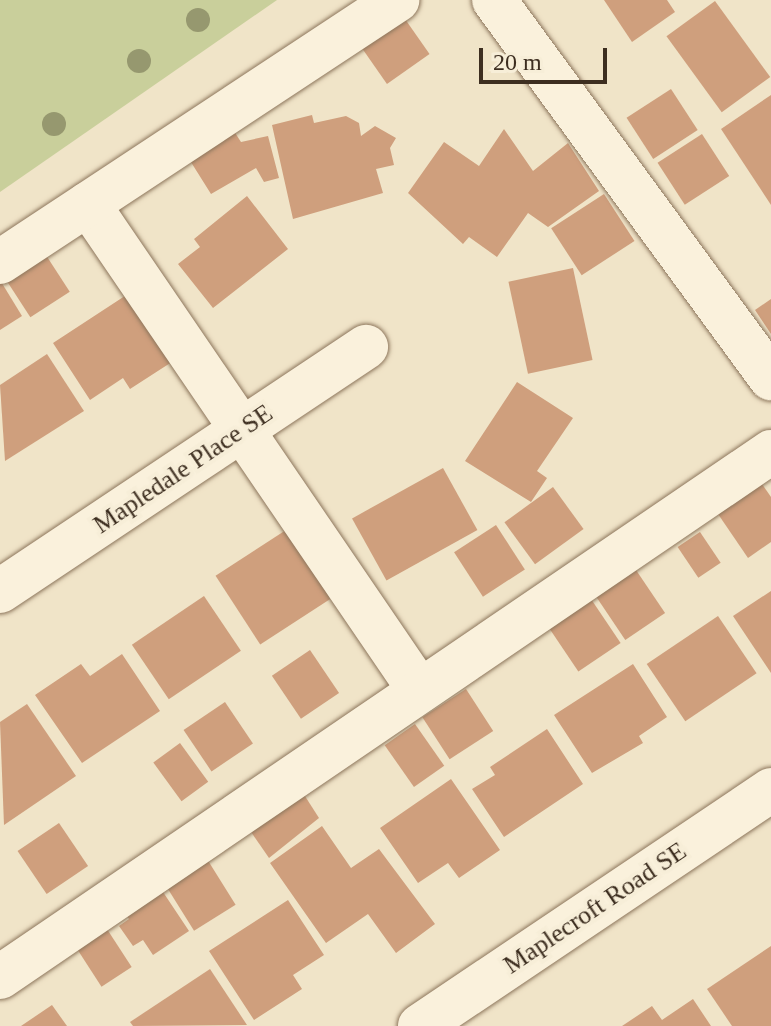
<!DOCTYPE html>
<html>
<head>
<meta charset="utf-8">
<style>
	body { margin:0 }
	#map { position:relative; width:771px; height:1026px; overflow:hidden; background:#f0e4c8; font-family:"Times New Roman",serif }
	div>[style] { position:absolute }
	[style*='--x'] { left:calc(var(--x)*1px); top:calc(var(--y)*1px); width:calc(var(--w)*1px); rotate:calc(var(--a)*1deg) }
	.green>* { inset:0; background:#c9cf9b }
	.building>* { inset:0; background:#cf9f7d; transform-origin:0 0 }
	.roads { filter:drop-shadow(0 0 2px #8d765c) drop-shadow(0 0 2px #8d765c) }
	.minor>* { height:44px; margin:-22px; padding:0 22px; transform-origin:22px; border-radius:22px; background:#faf1dc }
	.trees>* { width:24px; height:24px; margin:-12px; border-radius:50%; background:#96986f }
	span { translate:-50% -50%; white-space:nowrap; text-align:center; line-height:1.15; -webkit-text-stroke:8px #f7eed8; paint-order:stroke }
	.street-label { font-size:26px; color:#3d2e20 }
	.scale { position:absolute; left:479px; top:48px; width:128px; height:36px; box-sizing:border-box; border:4px solid #3d2e20; border-top:0; padding-left:10px; font-size:24px; line-height:28px; white-space:nowrap; color:#3d2e20; -webkit-text-stroke:6px #f7eed8; paint-order:stroke }
</style>
</head>
<body>
<div id="map">
	<div class="green">
		<div style="clip-path:polygon(0 0,277px 0,0 192px)"></div>
	</div>
	<div class="building">
		<div style="clip-path:polygon(604px 0,667px 0,675px 12px,632px 42px)"></div>
		<div style="left:715px;top:1px;width:94px;height:60px;rotate:54deg"></div>
		<div style="left:398px;top:9px;width:55px;height:52px;rotate:55deg"></div>
		<div style="left:671px;top:89px;width:49px;height:53px;rotate:57deg"></div>
		<div style="clip-path:polygon(771px 95px,771px 205px,721px 129px)"></div>
		<div style="clip-path:polygon(312px 115px,314px 123px,346px 116px,359px 123px,361px 136px,375px 126px,396px 138px,390px 148px,394px 165px,376px 169px,383px 193px,293px 219px,272px 125px)"></div>
		<div style="clip-path:polygon(228px 122px,241px 142px,268px 136px,279px 178px,264px 182px,256px 168px,211px 194px,184px 151px)"></div>
		<div style="clip-path:polygon(504px 129px,533px 171px,568px 143px,599px 191px,548px 227px,528px 213px,497px 257px,469px 237px,463px 244px,408px 193px,444px 142px,479px 166px)"></div>
		<div style="left:702px;top:134px;width:50px;height:53px;rotate:57deg"></div>
		<div style="left:604px;top:194px;width:56px;height:63px;rotate:57deg"></div>
		<div style="clip-path:polygon(247px 196px,288px 249px,213px 308px,178px 264px,200px 247px,194px 239px)"></div>
		<div style="left:42px;top:249px;width:51px;height:47px;rotate:57deg"></div>
		<div style="left:573px;top:268px;width:94px;height:66px;rotate:78deg"></div>
		<div style="clip-path:polygon(0 280px,22px 316px,0 330px)"></div>
		<div style="clip-path:polygon(134px 290px,178px 358px,130px 389px,123px 378px,90px 400px,53px 343px)"></div>
		<div style="clip-path:polygon(771px 299px,771px 334px,755px 310px)"></div>
		<div style="clip-path:polygon(47px 354px,84px 411px,5px 461px,0 385px)"></div>
		<div style="clip-path:polygon(517px 382px,573px 418px,537px 471px,547px 478px,531px 502px,465px 461px)"></div>
		<div style="left:443px;top:468px;width:71px;height:104px;rotate:61deg"></div>
		<div style="clip-path:polygon(762px 484px,771px 497px,771px 542px,748px 558px,718px 514px)"></div>
		<div style="left:553px;top:487px;width:52px;height:60px;rotate:54deg"></div>
		<div style="left:496px;top:525px;width:53px;height:50px;rotate:57deg"></div>
		<div style="left:286px;top:530px;width:82px;height:84px;rotate:57deg"></div>
		<div style="left:700px;top:532px;width:37px;height:27px;rotate:56deg"></div>
		<div style="left:636px;top:570px;width:52px;height:48px;rotate:56deg"></div>
		<div style="clip-path:polygon(771px 591px,771px 673px,733px 616px)"></div>
		<div style="left:204px;top:596px;width:66px;height:87px;rotate:56deg"></div>
		<div style="left:591px;top:599px;width:53px;height:51px;rotate:56deg"></div>
		<div style="left:718px;top:616px;width:69px;height:86px;rotate:56deg"></div>
		<div style="left:310px;top:650px;width:52px;height:46px;rotate:56deg"></div>
		<div style="clip-path:polygon(122px 654px,160px 711px,82px 763px,35px 695px,81px 664px,90px 676px)"></div>
		<div style="clip-path:polygon(633px 664px,667px 717px,639px 736px,643px 743px,592px 773px,554px 715px)"></div>
		<div style="left:466px;top:689px;width:50px;height:52px;rotate:57deg"></div>
		<div style="left:225px;top:702px;width:50px;height:50px;rotate:56deg"></div>
		<div style="clip-path:polygon(27px 704px,76px 776px,4px 825px,0 722px)"></div>
		<div style="left:415px;top:724px;width:51px;height:37px;rotate:55deg"></div>
		<div style="clip-path:polygon(547px 729px,583px 784px,504px 837px,472px 789px,495px 775px,490px 767px)"></div>
		<div style="left:180px;top:743px;width:48px;height:33px;rotate:54deg"></div>
		<div style="clip-path:polygon(451px 779px,500px 850px,459px 878px,448px 863px,418px 883px,380px 828px)"></div>
		<div style="clip-path:polygon(303px 793px,319px 818px,269px 858px,249px 829px)"></div>
		<div style="left:59px;top:823px;width:52px;height:50px;rotate:56deg"></div>
		<div style="clip-path:polygon(322px 826px,351px 868px,379px 849px,435px 924px,396px 953px,368px 914px,326px 943px,270px 863px)"></div>
		<div style="left:207px;top:859px;width:54px;height:49px;rotate:58deg"></div>
		<div style="clip-path:polygon(161px 889px,189px 931px,153px 955px,143px 940px,133px 946px,119px 926px,129px 919px,125px 914px)"></div>
		<div style="clip-path:polygon(288px 900px,324px 955px,293px 975px,302px 989px,254px 1020px,209px 951px)"></div>
		<div style="left:105px;top:926px;width:49px;height:36px;rotate:57deg"></div>
		<div style="clip-path:polygon(771px 946px,771px 1026px,732px 1026px,707px 989px)"></div>
		<div style="clip-path:polygon(210px 969px,247px 1025px,133px 1026px,130px 1022px)"></div>
		<div style="clip-path:polygon(693px 999px,711px 1026px,622px 1026px,652px 1006px,662px 1020px)"></div>
		<div style="clip-path:polygon(52px 1005px,67px 1026px,21px 1026px)"></div>
	</div>
	<div class="roads">
		<div class="minor">
			<div style="--x:494;--y:0;--w:469;--a:53.8"></div>
			<div style="--x:88;--y:204;--w:589;--a:55.72"></div>
			<div style="--x:0;--y:262;--w:476;--a:-33.4"></div>
			<div style="--x:0;--y:591;--w:440;--a:-33.7"></div>
			<div style="--x:0;--y:977;--w:933;--a:-34.25"></div>
			<div style="--x:420;--y:1026;--w:423;--a:-33.9"></div>
		</div>
	</div>
	<div class="trees">
		<div style="left:198px;top:20px"></div>
		<div style="left:139px;top:61px"></div>
		<div style="left:54px;top:124px"></div>
	</div>
	<div class="street-label">
		<span style="left:183px;top:469px;rotate:-34deg">Mapledale Place SE</span>
		<span style="left:595px;top:908px;rotate:-34deg">Maplecroft Road SE</span>
	</div>
	<div class="scale">20 m</div>
</div>
</body>
</html>
